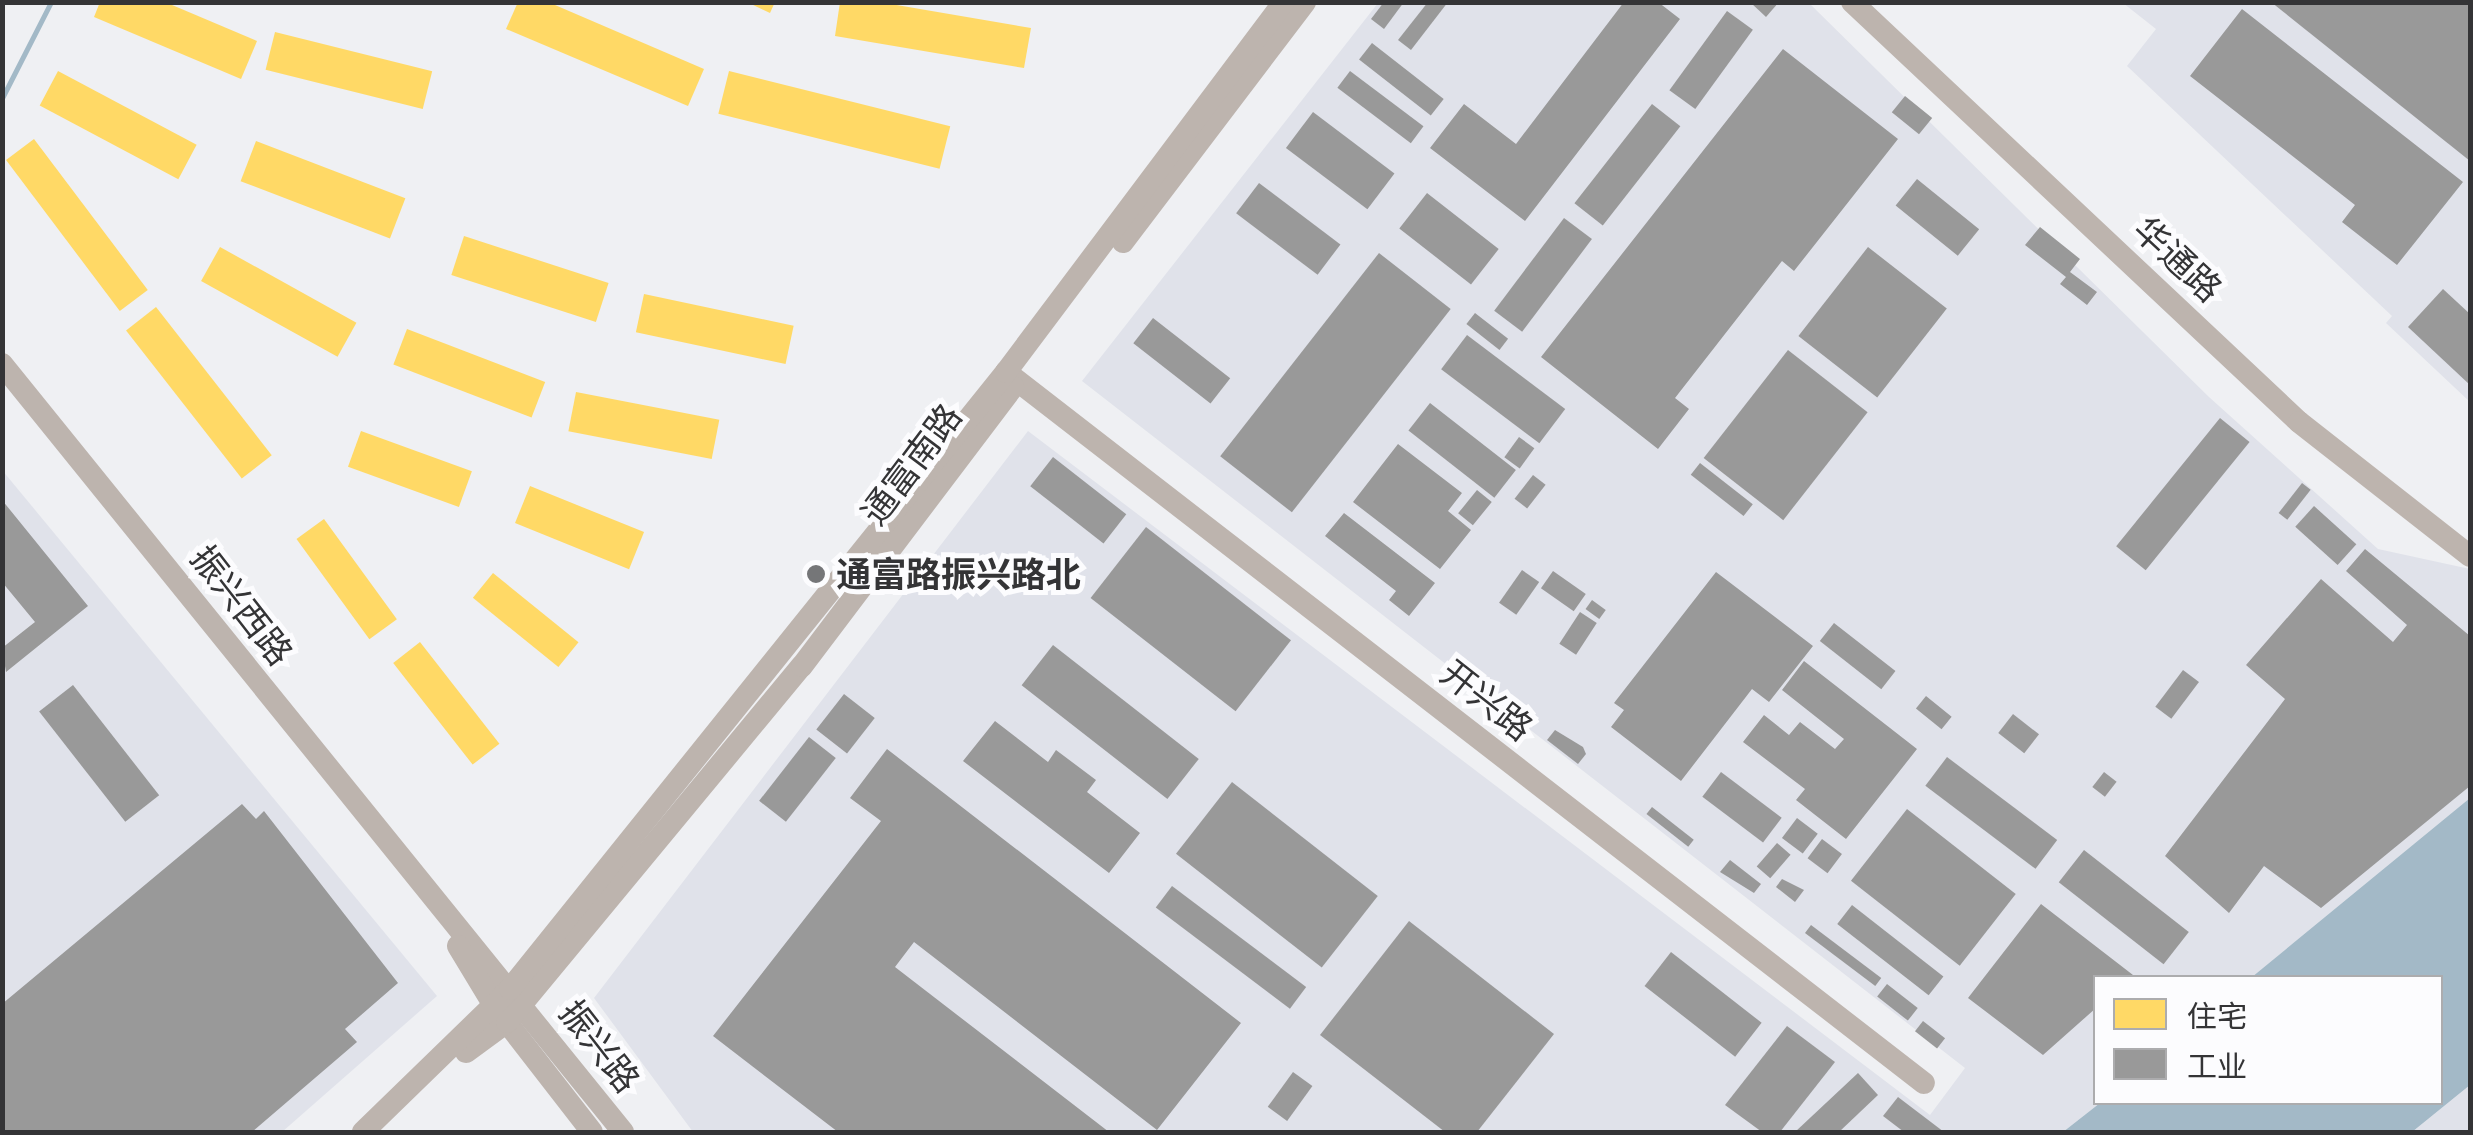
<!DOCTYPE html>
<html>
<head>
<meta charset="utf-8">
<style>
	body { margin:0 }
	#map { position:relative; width:2473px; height:1135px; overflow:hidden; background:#eff0f3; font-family:"Noto Sans","Noto Sans SC",sans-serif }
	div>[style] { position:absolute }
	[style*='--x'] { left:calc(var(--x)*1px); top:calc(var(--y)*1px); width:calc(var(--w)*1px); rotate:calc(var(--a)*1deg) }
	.built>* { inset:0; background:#e0e2ea }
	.water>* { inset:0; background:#a3b9c7 }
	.homes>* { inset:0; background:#ffd966; transform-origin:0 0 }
	.industry>* { inset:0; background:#999; transform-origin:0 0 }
	.stream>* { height:5px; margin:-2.5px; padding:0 2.5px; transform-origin:2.5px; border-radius:2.5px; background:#a3b9c7 }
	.secondary>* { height:22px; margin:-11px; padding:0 11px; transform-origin:11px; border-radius:11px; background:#bdb4ae }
	.dots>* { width:28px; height:28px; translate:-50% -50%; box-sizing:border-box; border:5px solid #fcfcfe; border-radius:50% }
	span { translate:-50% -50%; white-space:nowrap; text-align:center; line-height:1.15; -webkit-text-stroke:10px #fcfcfe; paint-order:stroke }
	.street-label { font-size:35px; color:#343436 }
	.poi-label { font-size:35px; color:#343436; font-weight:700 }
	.left { translate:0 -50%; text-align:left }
	.frame { position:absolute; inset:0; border:5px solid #343436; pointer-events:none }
	.legend { position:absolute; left:2093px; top:975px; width:350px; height:130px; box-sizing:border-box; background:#fcfcfe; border:2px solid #acacae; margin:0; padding:12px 18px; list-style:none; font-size:30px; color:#343436 }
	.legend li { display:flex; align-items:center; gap:20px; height:50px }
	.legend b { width:50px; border:2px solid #acacae }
</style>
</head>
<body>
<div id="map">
	<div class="built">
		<div style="clip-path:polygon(1378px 3px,1809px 3px,2209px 397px,2378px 549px,2470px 569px,2470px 798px,2252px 977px,2096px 978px,2100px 1103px,2063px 1132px,693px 1132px,594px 998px,1028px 431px,1930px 1115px,1965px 1068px,1082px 381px)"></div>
		<div style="clip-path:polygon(2123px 3px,2470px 3px,2470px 402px,2386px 323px,2392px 316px,2127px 66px,2156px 29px)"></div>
		<div style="clip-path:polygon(2px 470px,437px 996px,282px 1132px,3px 1132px)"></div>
		<div style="clip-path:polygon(2470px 1085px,2470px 1132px,2412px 1132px)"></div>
	</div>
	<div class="water">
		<div style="clip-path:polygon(2470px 798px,2470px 1085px,2412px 1132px,2063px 1132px,2100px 1103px,2440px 1102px,2440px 978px,2252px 977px)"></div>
	</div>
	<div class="homes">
		<div style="clip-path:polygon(100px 2px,165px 2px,257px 41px,241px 79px,94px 17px)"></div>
		<div style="clip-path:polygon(518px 2px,548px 2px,704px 69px,688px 106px,506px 29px)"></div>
		<div style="clip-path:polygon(747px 2px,775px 2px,770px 13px)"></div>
		<div style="clip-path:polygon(840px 2px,879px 2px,1031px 28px,1024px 68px,835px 36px)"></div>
		<div style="left:275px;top:32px;width:162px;height:39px;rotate:14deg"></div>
		<div style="left:58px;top:71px;width:157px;height:39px;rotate:28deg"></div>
		<div style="left:729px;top:71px;width:228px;height:44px;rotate:14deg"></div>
		<div style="left:34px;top:139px;width:189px;height:35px;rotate:53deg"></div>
		<div style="left:256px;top:141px;width:160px;height:43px;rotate:21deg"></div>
		<div style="left:464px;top:236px;width:152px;height:41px;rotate:18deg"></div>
		<div style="left:220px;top:247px;width:156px;height:39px;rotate:29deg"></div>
		<div style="left:644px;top:294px;width:153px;height:39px;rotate:12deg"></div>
		<div style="left:156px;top:307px;width:188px;height:38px;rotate:52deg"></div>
		<div style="left:407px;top:329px;width:148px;height:38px;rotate:21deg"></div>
		<div style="left:576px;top:392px;width:146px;height:40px;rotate:11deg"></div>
		<div style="left:361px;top:431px;width:118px;height:38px;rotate:20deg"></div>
		<div style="left:530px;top:486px;width:123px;height:40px;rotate:22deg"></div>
		<div style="left:324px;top:519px;width:124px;height:34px;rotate:54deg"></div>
		<div style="left:493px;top:573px;width:110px;height:32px;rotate:39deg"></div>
		<div style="left:420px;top:642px;width:129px;height:34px;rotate:52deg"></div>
	</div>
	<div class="industry">
		<div style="clip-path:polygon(1384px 2px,1404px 2px,1384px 29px,1371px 19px)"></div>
		<div style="clip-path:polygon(1428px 2px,1448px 2px,1411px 50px,1398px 40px)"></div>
		<div style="clip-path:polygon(1624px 2px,1658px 2px,1680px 19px,1525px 221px,1430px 148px,1464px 104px,1516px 144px)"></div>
		<div style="clip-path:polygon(1750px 2px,1779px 2px,1766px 17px)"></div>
		<div style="clip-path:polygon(2271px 2px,2470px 2px,2470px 161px)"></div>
		<div style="clip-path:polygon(2242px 9px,2463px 182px,2397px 265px,2342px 222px,2355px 205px,2190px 76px)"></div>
		<div style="left:1727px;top:11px;width:32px;height:98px;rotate:36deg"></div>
		<div style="left:1372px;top:43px;width:91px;height:21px;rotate:38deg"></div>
		<div style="clip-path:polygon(1783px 49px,1898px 139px,1794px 271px,1782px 261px,1675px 398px,1689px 409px,1658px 449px,1541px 357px)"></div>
		<div style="left:1350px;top:71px;width:92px;height:21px;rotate:37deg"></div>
		<div style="left:1905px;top:96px;width:35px;height:21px;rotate:39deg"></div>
		<div style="left:1652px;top:104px;width:36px;height:126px;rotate:38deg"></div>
		<div style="left:1313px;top:112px;width:102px;height:45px;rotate:37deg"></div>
		<div style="left:1917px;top:179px;width:80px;height:34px;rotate:39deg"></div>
		<div style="left:1259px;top:183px;width:102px;height:38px;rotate:37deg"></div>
		<div style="left:1427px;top:193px;width:91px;height:45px;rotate:38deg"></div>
		<div style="left:1564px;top:218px;width:35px;height:116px;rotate:37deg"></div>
		<div style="clip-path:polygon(2040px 227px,2080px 259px,2070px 272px,2097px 292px,2087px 305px,2060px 284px,2066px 277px,2025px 245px)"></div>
		<div style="left:1868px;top:247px;width:100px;height:113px;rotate:38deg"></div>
		<div style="left:1379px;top:253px;width:91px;height:258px;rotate:38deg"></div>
		<div style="clip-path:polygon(2443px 289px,2470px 314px,2470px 385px,2408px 327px)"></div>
		<div style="left:1475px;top:313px;width:42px;height:14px;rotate:38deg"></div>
		<div style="left:1153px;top:318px;width:98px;height:32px;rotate:38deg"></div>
		<div style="left:1467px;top:335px;width:123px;height:43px;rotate:37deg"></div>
		<div style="left:1788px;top:350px;width:101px;height:137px;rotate:38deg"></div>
		<div style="left:1430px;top:403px;width:109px;height:35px;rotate:38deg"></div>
		<div style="left:2220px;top:418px;width:38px;height:165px;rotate:39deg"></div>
		<div style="left:1519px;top:437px;width:19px;height:25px;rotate:36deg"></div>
		<div style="clip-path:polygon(1398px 444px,1462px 493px,1448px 511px,1471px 530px,1440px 569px,1353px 502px)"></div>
		<div style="left:1053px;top:457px;width:93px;height:37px;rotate:38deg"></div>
		<div style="left:1700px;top:463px;width:67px;height:15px;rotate:38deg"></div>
		<div style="left:1533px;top:475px;width:16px;height:30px;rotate:38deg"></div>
		<div style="left:2302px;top:483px;width:11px;height:38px;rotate:38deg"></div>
		<div style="left:1477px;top:490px;width:19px;height:30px;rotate:39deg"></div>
		<div style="clip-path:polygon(2px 500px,88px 606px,6px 672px,2px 648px,35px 622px,2px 582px)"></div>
		<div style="left:2314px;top:506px;width:57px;height:28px;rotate:42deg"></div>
		<div style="clip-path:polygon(1344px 513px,1435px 583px,1409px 616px,1389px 600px,1396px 591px,1325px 536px)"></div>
		<div style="left:1146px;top:527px;width:184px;height:90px;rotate:38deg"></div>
		<div style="clip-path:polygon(2365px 549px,2470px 636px,2470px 786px,2321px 908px,2264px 866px,2229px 913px,2165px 856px,2285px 699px,2246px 665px,2321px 579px,2393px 642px,2407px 625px,2346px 571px)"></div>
		<div style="left:1522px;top:570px;width:21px;height:40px;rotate:35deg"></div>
		<div style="left:1553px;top:571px;width:40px;height:21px;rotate:35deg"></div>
		<div style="clip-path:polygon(1716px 572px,1813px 646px,1769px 702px,1752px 689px,1681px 781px,1611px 727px,1624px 710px,1614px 703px)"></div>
		<div style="left:1592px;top:600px;width:17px;height:11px;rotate:36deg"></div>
		<div style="left:1580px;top:612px;width:20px;height:38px;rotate:33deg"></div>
		<div style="left:1834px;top:623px;width:78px;height:23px;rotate:38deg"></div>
		<div style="left:1053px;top:645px;width:185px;height:51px;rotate:38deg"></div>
		<div style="clip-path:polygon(1804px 661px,1917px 749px,1846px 839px,1796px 800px,1805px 789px,1743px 742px,1764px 715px,1789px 735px,1800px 722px,1835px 749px,1844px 739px,1782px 690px)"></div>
		<div style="left:2183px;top:670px;width:20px;height:46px;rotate:37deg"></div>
		<div style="left:73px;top:685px;width:140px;height:43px;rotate:52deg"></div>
		<div style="left:844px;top:694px;width:39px;height:45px;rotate:38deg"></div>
		<div style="left:1926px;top:696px;width:33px;height:16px;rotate:39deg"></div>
		<div style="left:2013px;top:714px;width:33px;height:24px;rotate:38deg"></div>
		<div style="clip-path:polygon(995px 721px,1048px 762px,1056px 750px,1096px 780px,1087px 792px,1140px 833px,1109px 873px,963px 761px)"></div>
		<div style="clip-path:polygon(1555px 730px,1583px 747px,1586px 754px,1578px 764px,1547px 740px)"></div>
		<div style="left:809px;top:737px;width:34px;height:81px;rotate:38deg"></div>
		<div style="clip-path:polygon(887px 749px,1241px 1023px,1157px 1130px,914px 942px,895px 967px,1109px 1132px,838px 1132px,713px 1036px,881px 821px,850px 798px)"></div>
		<div style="left:1947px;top:757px;width:138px;height:36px;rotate:37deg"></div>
		<div style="left:1721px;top:772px;width:76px;height:31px;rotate:37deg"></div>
		<div style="left:2104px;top:772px;width:16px;height:19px;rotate:38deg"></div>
		<div style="left:1232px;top:782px;width:185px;height:91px;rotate:38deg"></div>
		<div style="clip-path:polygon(242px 804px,256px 819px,264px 811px,398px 983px,345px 1029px,357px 1042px,252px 1132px,2px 1132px,2px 1004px)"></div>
		<div style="left:1652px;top:807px;width:53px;height:9px;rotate:38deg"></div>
		<div style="left:1907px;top:809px;width:138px;height:91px;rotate:38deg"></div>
		<div style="left:1797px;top:818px;width:26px;height:25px;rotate:37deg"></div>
		<div style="left:1822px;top:839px;width:25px;height:24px;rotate:37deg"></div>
		<div style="left:1777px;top:843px;width:18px;height:31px;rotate:41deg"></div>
		<div style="left:2084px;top:850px;width:133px;height:41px;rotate:38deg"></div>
		<div style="clip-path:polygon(1730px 860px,1761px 884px,1754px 893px,1720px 872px)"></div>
		<div style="clip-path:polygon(1782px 879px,1804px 890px,1795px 902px,1776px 887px)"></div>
		<div style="left:1172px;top:886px;width:168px;height:27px;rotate:37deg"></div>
		<div style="clip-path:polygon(2041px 904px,2133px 975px,2096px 978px,2096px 1008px,2043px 1055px,1968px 998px)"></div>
		<div style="left:1852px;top:905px;width:116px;height:24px;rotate:38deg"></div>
		<div style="clip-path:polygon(1409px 921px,1554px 1034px,1477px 1132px,1445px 1132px,1320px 1035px)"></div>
		<div style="left:1811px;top:925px;width:88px;height:10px;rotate:37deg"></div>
		<div style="left:1671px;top:952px;width:115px;height:43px;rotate:38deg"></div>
		<div style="left:1887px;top:984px;width:39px;height:16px;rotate:38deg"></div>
		<div style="left:1923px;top:1021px;width:28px;height:13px;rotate:38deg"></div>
		<div style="clip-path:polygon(1787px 1026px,1835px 1062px,1780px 1132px,1762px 1132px,1725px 1105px)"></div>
		<div style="left:1293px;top:1072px;width:24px;height:43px;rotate:36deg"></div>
		<div style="clip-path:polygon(1858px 1073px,1878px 1095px,1839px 1132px,1795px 1132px)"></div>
		<div style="clip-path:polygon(1898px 1097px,1944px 1132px,1904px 1132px,1883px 1116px)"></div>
	</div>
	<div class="stream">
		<div style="--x:2;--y:98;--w:108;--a:-63"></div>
	</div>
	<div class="secondary">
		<div style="--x:1852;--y:2;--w:613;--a:43.22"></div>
		<div style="--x:2299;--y:422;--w:217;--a:38.1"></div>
		<div style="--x:1123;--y:242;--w:301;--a:-52.8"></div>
		<div style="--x:2;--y:364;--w:988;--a:51.04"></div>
		<div style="--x:1006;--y:372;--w:1161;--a:37.76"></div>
		<div style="--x:458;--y:946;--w:71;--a:58.8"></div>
		<div style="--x:495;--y:1007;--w:158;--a:52.2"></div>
		<div style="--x:466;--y:1052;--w:51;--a:-36.2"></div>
		<div style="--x:507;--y:1022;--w:462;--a:-50.4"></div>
		<div style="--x:802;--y:666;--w:350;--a:-52.9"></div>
		<div style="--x:363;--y:1132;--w:205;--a:-44.2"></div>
		<div style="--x:510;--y:989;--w:792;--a:-51.2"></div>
		<div style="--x:1006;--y:372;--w:463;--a:-53.1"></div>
	</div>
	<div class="dots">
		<div style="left:816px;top:574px;background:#757678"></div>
	</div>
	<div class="street-label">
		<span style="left:2178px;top:259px;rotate:43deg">华通路</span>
		<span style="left:911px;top:464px;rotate:-53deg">通富南路</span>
		<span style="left:242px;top:605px;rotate:52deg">振兴西路</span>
		<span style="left:1487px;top:700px;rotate:38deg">开兴路</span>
		<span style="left:600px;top:1046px;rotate:52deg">振兴路</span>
	</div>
	<div class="poi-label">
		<span class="left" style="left:836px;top:574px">通富路振兴路北</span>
	</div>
	<div class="frame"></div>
	<ul class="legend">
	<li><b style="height:28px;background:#ffd966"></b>住宅</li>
	<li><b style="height:28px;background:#999"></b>工业</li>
	</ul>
</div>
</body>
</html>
